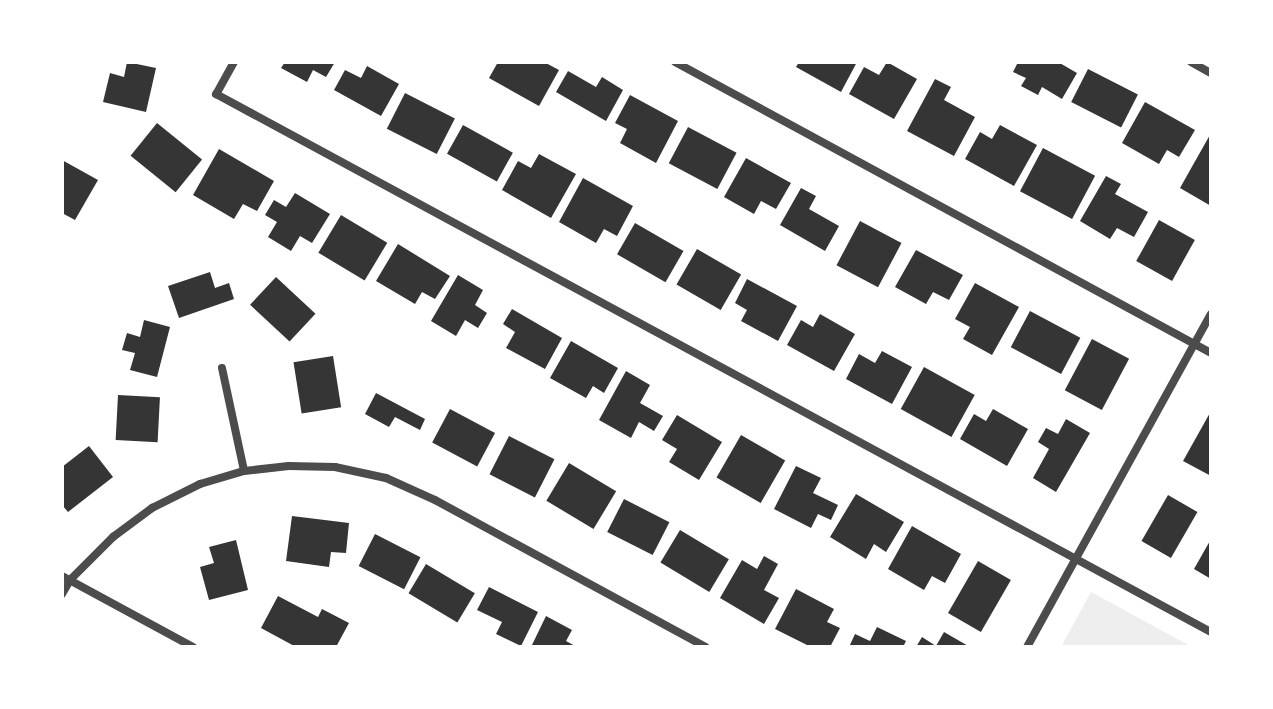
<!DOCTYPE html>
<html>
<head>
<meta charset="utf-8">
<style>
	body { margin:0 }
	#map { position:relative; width:1273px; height:709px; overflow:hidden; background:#fff; font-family:"Space Grotesk",sans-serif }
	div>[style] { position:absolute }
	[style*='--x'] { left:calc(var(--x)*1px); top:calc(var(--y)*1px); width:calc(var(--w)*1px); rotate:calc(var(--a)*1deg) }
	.green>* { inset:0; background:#eee }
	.building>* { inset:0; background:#353535; transform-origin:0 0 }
	.minor>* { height:8px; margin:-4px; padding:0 4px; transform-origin:4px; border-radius:4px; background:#4c4c4c }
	span { translate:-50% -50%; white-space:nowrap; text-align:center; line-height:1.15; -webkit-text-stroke:6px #fff; paint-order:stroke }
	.frame { position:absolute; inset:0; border:64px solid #fff; pointer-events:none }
</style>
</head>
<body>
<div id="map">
	<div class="green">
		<div style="clip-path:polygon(1091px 592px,1192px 647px,1061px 647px)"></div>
	</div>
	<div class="building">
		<div style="clip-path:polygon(127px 62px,156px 68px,146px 112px,103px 102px,110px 73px,124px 77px)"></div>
		<div style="clip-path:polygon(285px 62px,335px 62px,326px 77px,313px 70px,307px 82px,281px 68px)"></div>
		<div style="clip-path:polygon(498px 62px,544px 62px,559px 70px,539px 106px,489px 78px)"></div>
		<div style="clip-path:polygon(799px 62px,857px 62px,841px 92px,796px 67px)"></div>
		<div style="clip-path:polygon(887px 62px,917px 79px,894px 119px,849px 94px,864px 67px,879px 75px)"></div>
		<div style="clip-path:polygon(1018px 62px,1058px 62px,1077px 73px,1062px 99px,1042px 87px,1038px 95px,1021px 86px,1026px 78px,1013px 72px)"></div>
		<div style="clip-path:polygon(367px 66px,399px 84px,381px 116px,334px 90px,345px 70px,361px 78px)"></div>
		<div style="left:1088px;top:69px;width:56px;height:37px;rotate:27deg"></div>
		<div style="clip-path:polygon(568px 71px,596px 87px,602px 77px,623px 90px,606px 121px,556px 92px)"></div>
		<div style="clip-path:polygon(935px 79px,951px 87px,944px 100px,975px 117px,954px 156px,907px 131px)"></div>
		<div style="left:405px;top:93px;width:56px;height:40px;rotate:27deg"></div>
		<div style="clip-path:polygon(630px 95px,678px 121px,656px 163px,620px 143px,627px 129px,615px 123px)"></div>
		<div style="clip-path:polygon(1145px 102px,1195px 130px,1179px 157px,1167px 150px,1159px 164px,1122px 143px)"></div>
		<div style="left:157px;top:123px;width:58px;height:42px;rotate:39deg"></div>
		<div style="left:463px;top:125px;width:57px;height:33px;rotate:29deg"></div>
		<div style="clip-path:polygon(1000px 125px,1037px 145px,1014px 186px,965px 159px,980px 132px,992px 139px)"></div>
		<div style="left:688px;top:127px;width:55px;height:41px;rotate:28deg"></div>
		<div style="clip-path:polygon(1211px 133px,1211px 206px,1180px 188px)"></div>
		<div style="left:1043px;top:148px;width:59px;height:49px;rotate:28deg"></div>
		<div style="clip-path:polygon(219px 149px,274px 181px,257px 211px,243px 204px,234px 219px,193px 195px)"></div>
		<div style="clip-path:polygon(539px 154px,576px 174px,551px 218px,502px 190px,518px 161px,531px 168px)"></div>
		<div style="clip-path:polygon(746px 158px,791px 183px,776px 209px,761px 201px,754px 214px,724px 197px)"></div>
		<div style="clip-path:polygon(62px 160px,98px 180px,75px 220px,62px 213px)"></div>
		<div style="clip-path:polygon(1106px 176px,1121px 184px,1115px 194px,1148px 212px,1134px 237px,1117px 228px,1110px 239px,1080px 221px)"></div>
		<div style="clip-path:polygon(583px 178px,633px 206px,617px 236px,604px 229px,596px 243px,559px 222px)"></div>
		<div style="clip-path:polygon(801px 188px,816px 196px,809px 209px,839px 226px,825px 251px,780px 225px)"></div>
		<div style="clip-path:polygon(295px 193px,330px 214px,312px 243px,300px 236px,291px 251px,268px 237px,277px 222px,265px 215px,274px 200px,286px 207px)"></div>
		<div style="left:341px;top:215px;width:54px;height:44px;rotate:31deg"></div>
		<div style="left:1159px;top:220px;width:41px;height:47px;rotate:29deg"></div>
		<div style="left:860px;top:221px;width:47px;height:50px;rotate:28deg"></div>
		<div style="left:635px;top:223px;width:56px;height:36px;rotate:30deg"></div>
		<div style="clip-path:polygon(398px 244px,450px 276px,435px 299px,422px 292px,415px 304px,376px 281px)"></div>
		<div style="left:697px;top:249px;width:51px;height:41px;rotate:30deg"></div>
		<div style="clip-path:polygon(916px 250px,963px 275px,949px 300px,933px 292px,926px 304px,895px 287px)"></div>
		<div style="clip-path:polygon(210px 272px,215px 288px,229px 283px,234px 299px,179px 318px,168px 286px)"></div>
		<div style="clip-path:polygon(458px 275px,483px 290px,475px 305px,487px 313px,478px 328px,465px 320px,456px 336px,431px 321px)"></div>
		<div style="left:276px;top:277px;width:54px;height:38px;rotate:43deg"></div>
		<div style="clip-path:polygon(747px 279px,797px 306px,778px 341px,741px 321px,747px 310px,735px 303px)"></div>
		<div style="clip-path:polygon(975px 283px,1019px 307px,992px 355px,963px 339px,970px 327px,955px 319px)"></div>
		<div style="clip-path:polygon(512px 309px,562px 338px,545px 369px,506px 348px,515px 332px,503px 324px)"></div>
		<div style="left:1030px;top:311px;width:57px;height:41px;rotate:28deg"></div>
		<div style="clip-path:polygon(820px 314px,855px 334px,834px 371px,787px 345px,801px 320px,813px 327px)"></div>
		<div style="clip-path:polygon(144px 320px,170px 327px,157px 377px,130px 370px,135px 353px,122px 350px,127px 333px,140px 337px)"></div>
		<div style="left:1092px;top:339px;width:42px;height:58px;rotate:28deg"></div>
		<div style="clip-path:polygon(571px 341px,618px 368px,604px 393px,593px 386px,586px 398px,550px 378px)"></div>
		<div style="clip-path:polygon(882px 351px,912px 367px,892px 404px,846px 379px,859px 354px,875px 363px)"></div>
		<div style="left:333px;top:356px;width:52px;height:40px;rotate:81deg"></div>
		<div style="left:924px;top:367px;width:58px;height:48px;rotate:29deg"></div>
		<div style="clip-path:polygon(626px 371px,650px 385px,640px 403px,663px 416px,654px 431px,639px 422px,631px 438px,599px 420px)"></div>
		<div style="clip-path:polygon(376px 393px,425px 419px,420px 430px,395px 417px,389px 427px,365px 414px)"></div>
		<div style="left:118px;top:395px;width:42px;height:45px;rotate:3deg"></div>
		<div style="left:450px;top:409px;width:51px;height:38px;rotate:28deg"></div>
		<div style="clip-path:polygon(993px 409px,1028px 429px,1007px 466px,960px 439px,974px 414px,986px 421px)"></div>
		<div style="clip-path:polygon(1211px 411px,1211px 476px,1183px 461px)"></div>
		<div style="clip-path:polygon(677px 415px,722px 442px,699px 480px,669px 462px,677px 449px,662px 440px)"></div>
		<div style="clip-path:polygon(1066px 419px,1090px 433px,1056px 492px,1033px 478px,1049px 449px,1038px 442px,1046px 428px,1058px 434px)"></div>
		<div style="left:741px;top:435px;width:51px;height:49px;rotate:30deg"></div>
		<div style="left:509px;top:436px;width:51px;height:43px;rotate:27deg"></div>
		<div style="clip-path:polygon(89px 446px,113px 477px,68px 512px,62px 505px,62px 467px)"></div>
		<div style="left:569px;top:463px;width:55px;height:44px;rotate:31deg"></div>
		<div style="clip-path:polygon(796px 466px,821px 478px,813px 493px,838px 505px,831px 520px,818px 514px,811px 528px,774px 509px)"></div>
		<div style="clip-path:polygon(856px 494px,904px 522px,886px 552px,874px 544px,866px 559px,830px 537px)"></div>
		<div style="left:1168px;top:495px;width:34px;height:53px;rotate:30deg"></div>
		<div style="left:624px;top:499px;width:51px;height:37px;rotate:27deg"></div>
		<div style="clip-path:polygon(292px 516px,349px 523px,346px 553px,331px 552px,329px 567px,286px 561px)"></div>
		<div style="clip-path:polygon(912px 526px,961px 554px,945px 583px,932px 576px,924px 590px,888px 569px)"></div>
		<div style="left:680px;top:530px;width:57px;height:38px;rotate:31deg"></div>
		<div style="left:375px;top:534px;width:51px;height:36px;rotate:27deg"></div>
		<div style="clip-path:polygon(1211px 539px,1211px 579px,1194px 569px)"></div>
		<div style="clip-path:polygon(236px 540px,248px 590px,209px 600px,200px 567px,214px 563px,209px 547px)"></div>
		<div style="clip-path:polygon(764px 556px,778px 564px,764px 590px,779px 598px,764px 624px,720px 598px,742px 560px,757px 569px)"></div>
		<div style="left:978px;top:561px;width:38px;height:60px;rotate:30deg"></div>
		<div style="left:426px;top:564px;width:57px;height:34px;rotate:31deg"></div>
		<div style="clip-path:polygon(489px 587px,538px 612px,521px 646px,496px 634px,502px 622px,477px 610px)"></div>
		<div style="clip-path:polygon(796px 589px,834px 609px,827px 622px,840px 628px,830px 647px,811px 647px,775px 629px)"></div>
		<div style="clip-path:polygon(278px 596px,318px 617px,322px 609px,349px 623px,336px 647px,296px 647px,261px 628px)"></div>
		<div style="clip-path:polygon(546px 616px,572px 630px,566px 641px,577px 647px,531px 647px)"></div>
		<div style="clip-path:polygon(877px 627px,906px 641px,903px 647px,849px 647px,855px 634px,870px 641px)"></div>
		<div style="clip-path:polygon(944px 632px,970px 647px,916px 647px,922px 637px,936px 646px)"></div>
	</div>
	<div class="minor">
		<div style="--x:234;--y:62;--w:37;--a:119"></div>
		<div style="--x:216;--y:94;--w:1131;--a:28.4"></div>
		<div style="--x:675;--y:62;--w:610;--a:28.5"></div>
		<div style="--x:1191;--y:62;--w:23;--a:29"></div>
		<div style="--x:222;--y:368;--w:105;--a:77.9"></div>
		<div style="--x:62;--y:576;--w:149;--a:28.5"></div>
		<div style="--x:62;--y:594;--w:16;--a:-60"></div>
		<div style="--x:70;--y:580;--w:61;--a:-45"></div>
		<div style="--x:113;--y:537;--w:49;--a:-36.6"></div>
		<div style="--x:152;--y:508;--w:54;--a:-26.6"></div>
		<div style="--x:200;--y:484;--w:46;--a:-16.5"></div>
		<div style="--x:244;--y:471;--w:45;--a:-6.3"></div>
		<div style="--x:289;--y:466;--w:46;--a:1.2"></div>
		<div style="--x:335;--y:467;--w:52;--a:12.2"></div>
		<div style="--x:386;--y:478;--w:54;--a:24.2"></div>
		<div style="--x:435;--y:500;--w:308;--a:28.5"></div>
		<div style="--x:1027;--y:647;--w:380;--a:-61.1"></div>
	</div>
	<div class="frame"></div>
</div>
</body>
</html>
